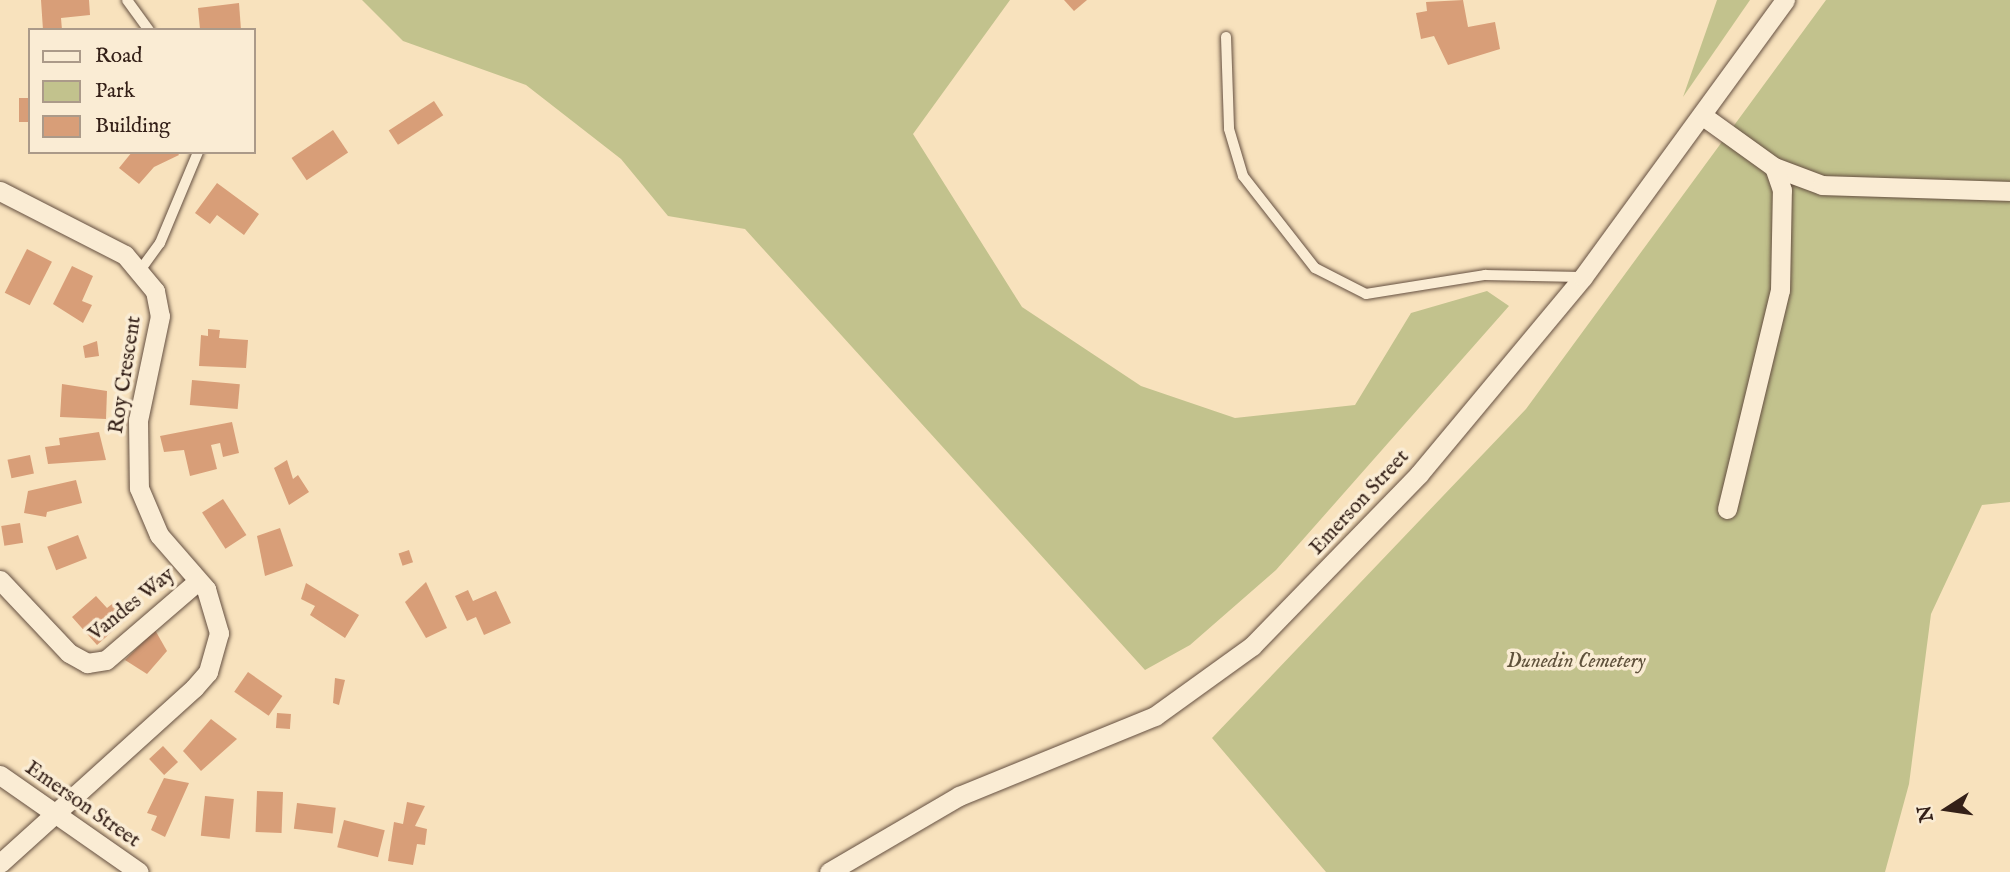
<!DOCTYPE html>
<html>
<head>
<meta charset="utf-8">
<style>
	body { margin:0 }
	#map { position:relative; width:2010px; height:872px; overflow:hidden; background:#f8e2bd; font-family:"IM FELL English",serif }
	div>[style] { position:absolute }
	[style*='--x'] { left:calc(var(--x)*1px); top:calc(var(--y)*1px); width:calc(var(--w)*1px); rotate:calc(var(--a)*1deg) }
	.green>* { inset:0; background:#c2c28d }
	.building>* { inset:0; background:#d89e78; transform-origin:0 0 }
	.roads { filter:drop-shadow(0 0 2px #655041) drop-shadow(0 0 2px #655041) }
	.service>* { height:10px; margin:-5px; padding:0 5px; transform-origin:5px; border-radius:5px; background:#faecd4 }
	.minor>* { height:19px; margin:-9.5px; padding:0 9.5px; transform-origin:9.5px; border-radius:9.5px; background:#faecd4 }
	span { translate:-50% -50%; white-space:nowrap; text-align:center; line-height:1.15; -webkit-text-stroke:7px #faecd4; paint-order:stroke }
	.street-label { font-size:21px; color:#342018 }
	.park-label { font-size:21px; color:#5f513b; font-style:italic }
	.legend { position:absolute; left:28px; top:28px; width:228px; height:126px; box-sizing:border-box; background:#faecd4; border:2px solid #ab9a89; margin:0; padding:9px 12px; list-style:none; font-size:21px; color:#342018 }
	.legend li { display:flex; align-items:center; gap:14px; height:35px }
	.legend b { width:35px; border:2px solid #ab9a89 }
	.north { position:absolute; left:1912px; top:774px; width:70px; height:70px; -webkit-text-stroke:5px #faecd4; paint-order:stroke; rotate:258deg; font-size:19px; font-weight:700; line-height:28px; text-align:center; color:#342018 }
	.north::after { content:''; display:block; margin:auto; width:24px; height:32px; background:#342018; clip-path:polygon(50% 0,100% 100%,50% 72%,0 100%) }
</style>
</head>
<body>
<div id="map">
	<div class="green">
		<div style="clip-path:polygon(362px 0,1010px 0,913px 134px,1022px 307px,1141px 386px,1235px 418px,1355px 405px,1411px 313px,1487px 291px,1509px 306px,1276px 570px,1190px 645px,1145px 670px,745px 229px,668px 216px,621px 159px,526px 85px,403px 41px)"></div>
		<div style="clip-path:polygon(1717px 0,1750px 0,1683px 97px)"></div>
		<div style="clip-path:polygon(1826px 0,2010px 0,2010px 502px,1982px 505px,1931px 614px,1909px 784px,1885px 872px,1326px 872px,1212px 738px,1526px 409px)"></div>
	</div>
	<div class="building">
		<div style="clip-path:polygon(41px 0,89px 0,90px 15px,61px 18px,62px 30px,43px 30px)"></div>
		<div style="clip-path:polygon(1064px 0,1087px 0,1074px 11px)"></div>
		<div style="clip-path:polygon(1463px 0,1468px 27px,1495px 22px,1500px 49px,1448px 65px,1434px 36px,1421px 39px,1416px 13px,1427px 11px,1426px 2px)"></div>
		<div style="clip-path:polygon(239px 3px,241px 30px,200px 29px,198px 8px)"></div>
		<div style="left:19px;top:98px;width:11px;height:24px"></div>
		<div style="left:434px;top:101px;width:17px;height:54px;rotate:57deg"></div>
		<div style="left:333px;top:130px;width:27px;height:50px;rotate:56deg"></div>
		<div style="clip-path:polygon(132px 152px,177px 152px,179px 155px,154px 167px,139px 184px,119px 168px)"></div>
		<div style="clip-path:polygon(217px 183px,259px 214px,244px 235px,217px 215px,210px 224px,195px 213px)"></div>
		<div style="left:27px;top:249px;width:28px;height:49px;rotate:27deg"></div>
		<div style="clip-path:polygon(72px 266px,93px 276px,82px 301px,92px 305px,83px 323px,53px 304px)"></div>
		<div style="clip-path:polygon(208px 329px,220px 330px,219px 338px,248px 340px,246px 368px,199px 366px,201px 335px,208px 336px)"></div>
		<div style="clip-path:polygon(97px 341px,99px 356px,85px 358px,83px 346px)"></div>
		<div style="left:192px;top:380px;width:48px;height:25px;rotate:5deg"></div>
		<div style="clip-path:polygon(62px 384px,107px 391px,106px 419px,60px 417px)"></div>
		<div style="clip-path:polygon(232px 422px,239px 453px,223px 457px,220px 443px,211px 445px,217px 469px,190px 476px,184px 450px,164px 452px,160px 436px)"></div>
		<div style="clip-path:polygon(99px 432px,106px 460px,48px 464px,45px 447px,60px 445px,59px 438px)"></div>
		<div style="left:30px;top:455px;width:19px;height:23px;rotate:78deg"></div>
		<div style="clip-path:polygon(287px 460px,293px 479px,298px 475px,309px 492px,289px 505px,274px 468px)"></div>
		<div style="clip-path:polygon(76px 480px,82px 503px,47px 512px,46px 517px,24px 513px,28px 491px)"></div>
		<div style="left:223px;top:499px;width:43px;height:25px;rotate:57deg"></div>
		<div style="left:20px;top:523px;width:20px;height:19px;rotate:81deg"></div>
		<div style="clip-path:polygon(280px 528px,293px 566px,265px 576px,257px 536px)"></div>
		<div style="left:78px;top:535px;width:25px;height:33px;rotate:69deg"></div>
		<div style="left:409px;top:550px;width:13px;height:11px;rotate:72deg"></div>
		<div style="clip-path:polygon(426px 582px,447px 628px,426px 638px,405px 602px)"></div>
		<div style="clip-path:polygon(306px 583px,359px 615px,345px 638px,310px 615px,315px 606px,301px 599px)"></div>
		<div style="clip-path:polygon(468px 590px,473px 601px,496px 591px,511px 623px,484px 635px,476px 617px,467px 621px,455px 596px)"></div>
		<div style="clip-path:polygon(96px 596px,107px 608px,117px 600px,131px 615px,97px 645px,72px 617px)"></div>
		<div style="clip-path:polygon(155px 630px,167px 651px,147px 674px,125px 660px)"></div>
		<div style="left:248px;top:672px;width:42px;height:24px;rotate:35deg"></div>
		<div style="clip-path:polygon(335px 678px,345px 680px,339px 705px,333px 703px)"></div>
		<div style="left:277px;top:713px;width:14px;height:15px;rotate:4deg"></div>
		<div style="clip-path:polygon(211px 719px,237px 739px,201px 771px,183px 751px)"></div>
		<div style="left:163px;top:746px;width:22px;height:19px;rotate:47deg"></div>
		<div style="clip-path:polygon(164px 778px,189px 783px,165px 837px,151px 830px,157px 816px,147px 813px)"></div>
		<div style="left:257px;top:791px;width:26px;height:41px;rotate:2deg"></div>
		<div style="left:205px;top:796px;width:29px;height:40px;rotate:6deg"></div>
		<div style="clip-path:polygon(407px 802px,425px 806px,415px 826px,427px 829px,425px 845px,417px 844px,413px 865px,388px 861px,394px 822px,403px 824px)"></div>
		<div style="left:297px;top:803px;width:39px;height:26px;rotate:7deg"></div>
		<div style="left:344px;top:820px;width:42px;height:28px;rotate:14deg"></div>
	</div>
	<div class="roads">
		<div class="service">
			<div style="--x:127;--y:0;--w:37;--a:54"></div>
			<div style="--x:1226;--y:37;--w:92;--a:88.1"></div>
			<div style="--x:1229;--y:129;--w:49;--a:73.4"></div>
			<div style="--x:1243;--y:176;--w:117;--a:52"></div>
			<div style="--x:1315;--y:268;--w:57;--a:27"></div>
			<div style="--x:1366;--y:294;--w:121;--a:-9.1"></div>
			<div style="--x:1485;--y:275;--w:96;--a:1.2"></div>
			<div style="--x:141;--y:269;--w:32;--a:-54"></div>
			<div style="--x:160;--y:243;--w:99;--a:-67.3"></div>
		</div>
		<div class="minor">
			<div style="--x:1703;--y:116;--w:87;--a:35.7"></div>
			<div style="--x:1774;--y:167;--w:51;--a:20.6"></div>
			<div style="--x:1822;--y:185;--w:188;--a:1.8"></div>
			<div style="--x:0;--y:191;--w:140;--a:27.1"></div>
			<div style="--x:125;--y:255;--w:47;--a:50.2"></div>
			<div style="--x:155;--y:291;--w:25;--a:79"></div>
			<div style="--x:160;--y:316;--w:106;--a:101.9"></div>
			<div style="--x:138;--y:420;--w:68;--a:89.2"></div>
			<div style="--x:139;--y:488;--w:51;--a:66.9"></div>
			<div style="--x:159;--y:535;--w:72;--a:49"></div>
			<div style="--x:206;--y:589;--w:46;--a:73.5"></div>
			<div style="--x:219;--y:633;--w:41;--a:105.8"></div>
			<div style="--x:208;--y:672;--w:21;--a:131"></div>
			<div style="--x:194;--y:688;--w:261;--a:137.9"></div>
			<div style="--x:1727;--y:509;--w:225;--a:-76.4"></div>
			<div style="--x:1780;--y:290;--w:100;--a:-88.9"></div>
			<div style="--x:1782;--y:190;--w:24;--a:-109"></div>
			<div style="--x:0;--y:580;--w:100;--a:46.6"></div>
			<div style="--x:69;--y:653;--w:21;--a:29"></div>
			<div style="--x:87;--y:663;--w:19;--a:-9"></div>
			<div style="--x:106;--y:660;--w:121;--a:-40.7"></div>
			<div style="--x:0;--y:775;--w:169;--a:34.9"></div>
			<div style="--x:829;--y:872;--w:151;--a:-30.3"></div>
			<div style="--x:959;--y:796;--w:212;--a:-22.2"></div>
			<div style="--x:1155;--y:716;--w:120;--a:-35.8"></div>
			<div style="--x:1252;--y:646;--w:240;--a:-45.8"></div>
			<div style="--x:1419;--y:474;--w:256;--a:-50.2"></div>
			<div style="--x:1583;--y:277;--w:343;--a:-53.9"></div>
		</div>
	</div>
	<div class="street-label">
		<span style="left:126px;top:375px;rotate:-81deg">Roy Crescent</span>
		<span style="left:1360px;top:503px;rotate:-47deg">Emerson Street</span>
		<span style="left:132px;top:605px;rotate:-39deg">Vandes Way</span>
		<span style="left:82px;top:805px;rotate:35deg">Emerson Street</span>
	</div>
	<div class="park-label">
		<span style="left:1576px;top:662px">Dunedin Cemetery</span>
	</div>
	<ul class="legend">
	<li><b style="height:9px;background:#faecd4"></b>Road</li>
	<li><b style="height:19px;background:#c2c28d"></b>Park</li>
	<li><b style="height:19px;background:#d89e78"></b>Building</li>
	</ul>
	<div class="north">N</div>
</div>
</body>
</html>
